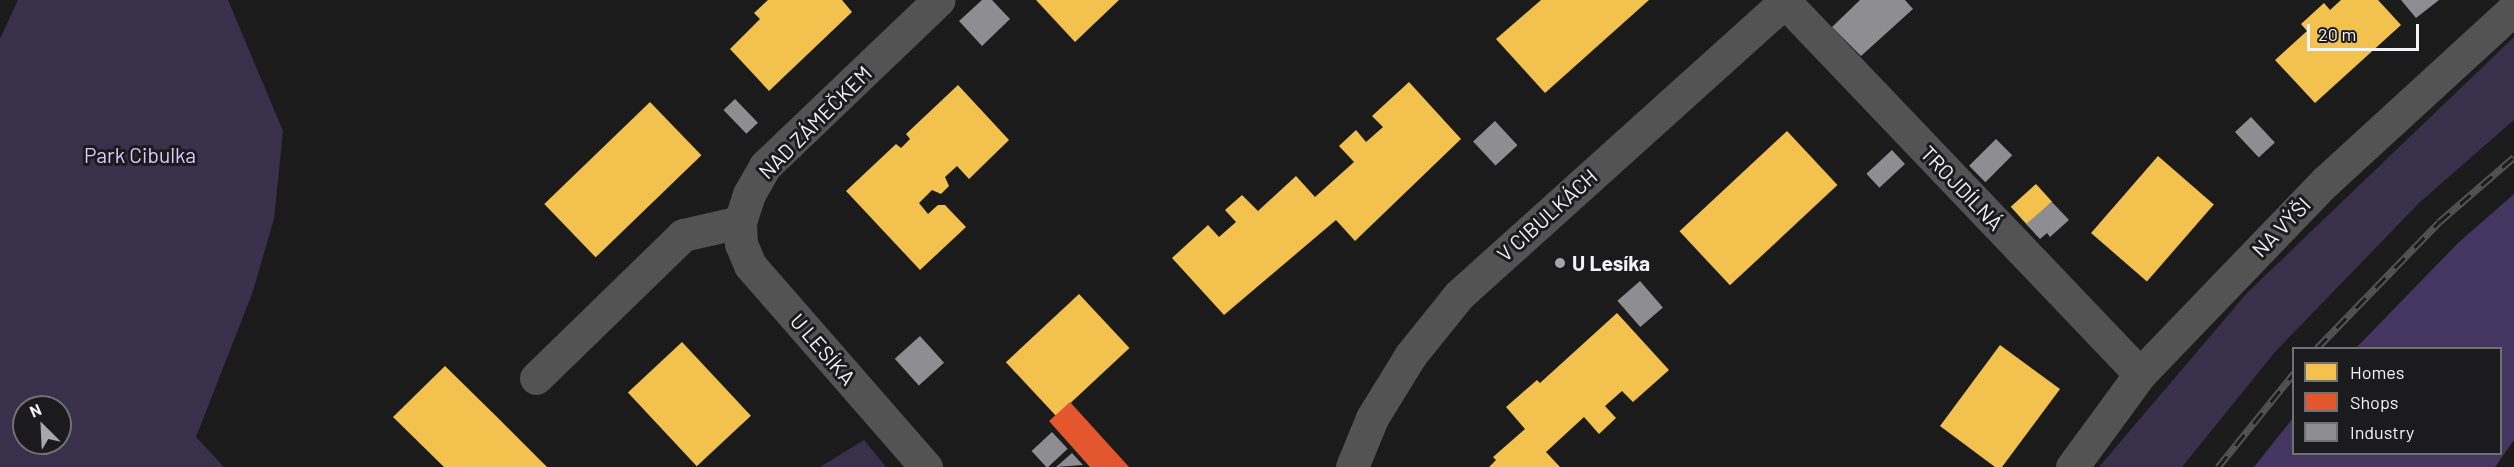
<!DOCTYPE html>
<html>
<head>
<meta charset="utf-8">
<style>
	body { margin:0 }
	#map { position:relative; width:2514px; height:467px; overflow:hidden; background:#1b1b1c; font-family:Barlow,sans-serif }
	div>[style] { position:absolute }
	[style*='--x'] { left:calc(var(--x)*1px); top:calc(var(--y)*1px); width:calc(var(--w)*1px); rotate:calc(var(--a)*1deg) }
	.green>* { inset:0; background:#39304c }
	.forest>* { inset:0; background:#453561 }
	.homes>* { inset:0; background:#f2c14e; transform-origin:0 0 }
	.shops>* { inset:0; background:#e4572e }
	.industry>* { inset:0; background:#8d8d92; transform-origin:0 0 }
	.street>* { height:33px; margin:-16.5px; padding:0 16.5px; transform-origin:16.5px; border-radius:16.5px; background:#535354 }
	.rail>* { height:7px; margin-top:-3.5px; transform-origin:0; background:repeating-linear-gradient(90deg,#1b1a1d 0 14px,#545454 0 28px); box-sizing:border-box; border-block:2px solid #545454 }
	.dots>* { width:16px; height:16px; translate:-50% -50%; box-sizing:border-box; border:3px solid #1b1a1d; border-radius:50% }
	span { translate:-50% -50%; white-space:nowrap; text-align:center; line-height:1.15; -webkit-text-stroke:6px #1b1a1d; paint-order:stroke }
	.street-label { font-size:21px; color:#f3f3f5 }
	.park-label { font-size:21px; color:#dacafb }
	.poi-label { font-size:21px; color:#f3f3f5; font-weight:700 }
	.left { translate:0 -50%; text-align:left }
	.legend { position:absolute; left:2292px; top:347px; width:210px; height:108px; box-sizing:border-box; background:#1b1a1d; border:2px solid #717173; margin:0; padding:8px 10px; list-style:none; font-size:18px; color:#f3f3f5 }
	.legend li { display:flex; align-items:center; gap:12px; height:30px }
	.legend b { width:30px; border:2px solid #717173 }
	.north { position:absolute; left:12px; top:395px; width:60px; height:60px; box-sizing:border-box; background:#1b1a1d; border:2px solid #717173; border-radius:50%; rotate:336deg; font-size:16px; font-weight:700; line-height:24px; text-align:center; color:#f3f3f5 }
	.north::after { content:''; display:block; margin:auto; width:21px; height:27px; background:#a7a7a9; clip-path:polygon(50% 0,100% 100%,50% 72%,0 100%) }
	.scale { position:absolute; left:2307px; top:24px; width:112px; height:27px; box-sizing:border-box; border:3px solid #f3f3f5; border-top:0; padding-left:8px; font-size:18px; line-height:21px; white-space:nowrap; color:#f3f3f5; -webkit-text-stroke:4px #1b1a1d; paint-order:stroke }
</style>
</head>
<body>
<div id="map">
	<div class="green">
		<div style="clip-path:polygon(evenodd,18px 0,228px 0,283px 131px,274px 219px,252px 294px,196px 437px,224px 467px,0 467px,0 39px,18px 0,24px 407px,60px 407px,60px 443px,24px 443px,24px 407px)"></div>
		<div style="clip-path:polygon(2514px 37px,2514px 120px,2420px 202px,2275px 352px,2182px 467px,2099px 467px,2247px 293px)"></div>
		<div style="clip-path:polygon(864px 440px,886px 467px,820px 467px)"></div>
	</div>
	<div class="forest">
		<div style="clip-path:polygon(2514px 194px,2514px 440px,2495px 467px,2254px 467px,2293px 418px,2294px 454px,2500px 454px,2500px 348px,2356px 348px,2458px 243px)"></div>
	</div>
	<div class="homes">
		<div style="clip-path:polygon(768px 0,842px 0,852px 12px,769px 91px,730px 49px,760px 19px,754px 13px)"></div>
		<div style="clip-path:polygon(1036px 0,1119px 0,1075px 42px)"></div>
		<div style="clip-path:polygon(1541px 0,1649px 0,1545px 93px,1496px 39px)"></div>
		<div style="clip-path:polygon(2341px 0,2378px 0,2401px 25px,2315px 103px,2275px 60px,2307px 31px,2301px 24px,2324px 3px,2330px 10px)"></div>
		<div style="clip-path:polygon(1409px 82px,1461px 139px,1355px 241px,1336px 220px,1224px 315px,1172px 258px,1208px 225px,1219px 237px,1236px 222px,1225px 210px,1242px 195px,1258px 211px,1296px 176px,1315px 197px,1354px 162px,1339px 146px,1356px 130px,1366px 142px,1383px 127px,1372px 116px)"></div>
		<div style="clip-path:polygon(958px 85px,1009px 140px,969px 179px,957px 166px,945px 177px,949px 186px,941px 194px,932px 190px,919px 203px,928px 214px,938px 205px,945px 205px,966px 227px,920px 270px,846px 191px,896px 144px,901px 148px,910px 139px,906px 134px)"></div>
		<div style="left:650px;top:102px;width:74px;height:147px;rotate:46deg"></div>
		<div style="left:1787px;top:131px;width:74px;height:147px;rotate:47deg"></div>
		<div style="left:2158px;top:156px;width:74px;height:102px;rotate:41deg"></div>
		<div style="left:2036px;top:184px;width:24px;height:34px;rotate:48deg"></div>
		<div style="left:1079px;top:294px;width:74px;height:100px;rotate:47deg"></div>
		<div style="clip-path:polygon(1617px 313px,1669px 370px,1633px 402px,1622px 391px,1605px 406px,1616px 418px,1599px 434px,1584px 417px,1546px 452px,1560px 467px,1489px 467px,1496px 460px,1493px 457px,1525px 429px,1506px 407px,1537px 380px,1540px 383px)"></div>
		<div style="left:682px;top:342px;width:101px;height:74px;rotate:47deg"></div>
		<div style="clip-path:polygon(2000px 345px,2060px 389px,2002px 467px,1995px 467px,1940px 426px)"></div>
		<div style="clip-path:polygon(445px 366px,497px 417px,547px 467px,444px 467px,393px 417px)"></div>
	</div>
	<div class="shops">
		<div style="clip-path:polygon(1070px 402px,1129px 467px,1090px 467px,1049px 421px)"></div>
	</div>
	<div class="industry">
		<div style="clip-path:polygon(982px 0,992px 0,1010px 19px,982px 46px,959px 21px)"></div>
		<div style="clip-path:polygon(1860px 0,1905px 0,1913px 9px,1861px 56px,1832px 27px)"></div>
		<div style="clip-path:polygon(2401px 0,2439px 0,2416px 18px)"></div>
		<div style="left:735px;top:99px;width:33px;height:16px;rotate:46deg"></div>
		<div style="left:2251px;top:117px;width:35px;height:22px;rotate:47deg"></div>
		<div style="left:1495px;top:121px;width:33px;height:30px;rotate:47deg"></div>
		<div style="left:1996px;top:139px;width:23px;height:38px;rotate:45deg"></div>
		<div style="left:1892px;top:150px;width:19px;height:35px;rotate:47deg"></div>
		<div style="clip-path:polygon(2052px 202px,2069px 220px,2050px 237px,2047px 233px,2040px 239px,2026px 224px)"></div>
		<div style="left:1640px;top:281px;width:35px;height:30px;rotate:49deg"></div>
		<div style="left:920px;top:336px;width:36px;height:34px;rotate:48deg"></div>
		<div style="left:1052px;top:432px;width:23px;height:28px;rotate:47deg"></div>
		<div style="clip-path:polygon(1072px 453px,1083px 465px,1056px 467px)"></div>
	</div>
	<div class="street">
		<div style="--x:1785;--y:2;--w:514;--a:46.34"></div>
		<div style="--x:536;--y:378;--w:205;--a:-44.2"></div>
		<div style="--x:683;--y:235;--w:58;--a:-12.8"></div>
		<div style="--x:926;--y:467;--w:268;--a:-131.1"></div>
		<div style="--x:750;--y:265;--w:23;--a:-113"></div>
		<div style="--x:741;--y:244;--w:22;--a:-93"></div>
		<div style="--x:740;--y:222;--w:29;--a:-72"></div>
		<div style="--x:749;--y:194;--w:32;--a:-60"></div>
		<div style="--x:765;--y:166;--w:240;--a:-43.7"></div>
		<div style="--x:1352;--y:467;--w:53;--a:-67.8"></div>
		<div style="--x:1372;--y:418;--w:73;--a:-58.5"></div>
		<div style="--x:1410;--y:356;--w:78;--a:-51.2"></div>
		<div style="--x:1459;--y:295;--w:441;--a:-42"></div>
		<div style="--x:2072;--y:467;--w:115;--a:-53.8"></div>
		<div style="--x:2140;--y:374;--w:268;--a:-46.1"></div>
		<div style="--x:2326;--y:181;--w:255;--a:-42.5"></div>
	</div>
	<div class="rail">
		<div style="--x:2317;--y:348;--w:175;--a:-45.9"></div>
		<div style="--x:2439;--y:222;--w:99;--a:-40.9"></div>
		<div style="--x:2218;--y:467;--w:121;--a:-51"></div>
	</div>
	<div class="dots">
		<div style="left:1560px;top:263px;background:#a7a7a9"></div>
	</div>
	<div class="street-label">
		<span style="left:815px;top:122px;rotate:-45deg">NAD ZÁMEČKEM</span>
		<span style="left:1962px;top:188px;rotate:46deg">TROJDÍLNÁ</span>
		<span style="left:1547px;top:215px;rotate:-42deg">V CIBULKÁCH</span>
		<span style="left:2281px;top:227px;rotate:-46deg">NA VÝŠI</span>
		<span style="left:823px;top:349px;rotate:49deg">U LESÍKA</span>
	</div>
	<div class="park-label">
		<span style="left:140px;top:155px">Park Cibulka</span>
	</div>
	<div class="poi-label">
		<span class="left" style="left:1572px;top:263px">U Lesíka</span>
	</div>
	<ul class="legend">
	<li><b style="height:16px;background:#f2c14e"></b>Homes</li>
	<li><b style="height:16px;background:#e4572e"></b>Shops</li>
	<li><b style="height:16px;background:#8d8d92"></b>Industry</li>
	</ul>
	<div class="north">N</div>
	<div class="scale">20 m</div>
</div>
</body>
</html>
